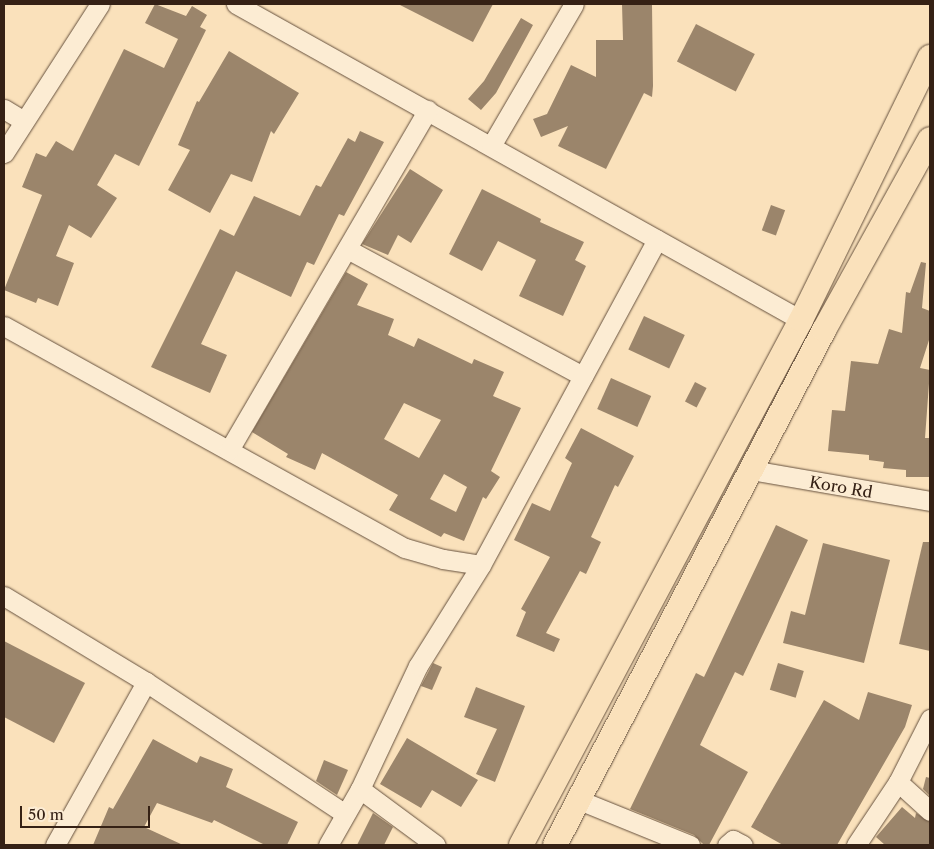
<!DOCTYPE html>
<html>
<head>
<meta charset="utf-8">
<style>
	body { margin:0 }
	#map { position:relative; width:934px; height:849px; overflow:hidden; background:#fae1bb; font-family:"Libre Caslon Text",serif }
	div>[style] { position:absolute }
	[style*='--x'] { left:calc(var(--x)*1px); top:calc(var(--y)*1px); width:calc(var(--w)*1px); rotate:calc(var(--a)*1deg) }
	.building>* { inset:0; background:#9b856b; transform-origin:0 0 }
	.roads { filter:drop-shadow(0 0 1px #66513e) drop-shadow(0 0 1px #66513e) }
	.minor>* { height:19px; margin:-9.5px; padding:0 9.5px; transform-origin:9.5px; border-radius:9.5px; background:#fcecd3 }
	.major>* { height:24px; margin:-12px; padding:0 12px; transform-origin:12px; border-radius:12px; background:#fae1bb }
	span { translate:-50% -50%; white-space:nowrap; text-align:center; line-height:1.15; -webkit-text-stroke:4px #fcecd3; paint-order:stroke }
	.street-label { font-size:16px; color:#352115 }
	.frame { position:absolute; inset:0; border:5px solid #352115; pointer-events:none }
	.scale { position:absolute; left:20px; top:806px; width:130px; height:22px; box-sizing:border-box; border:2px solid #352115; border-top:0; padding-left:6px; font-size:15px; line-height:18px; white-space:nowrap; color:#352115; -webkit-text-stroke:4px #fcecd3; paint-order:stroke }
</style>
</head>
<body>
<div id="map">
	<div class="building">
		<div style="clip-path:polygon(155px 4px,186px 16px,192px 6px,207px 15px,200px 27px,206px 30px,139px 166px,115px 154px,97px 185px,117px 198px,91px 238px,69px 225px,56px 256px,74px 263px,58px 306px,38px 298px,36px 303px,4px 290px,42px 195px,22px 187px,36px 153px,46px 157px,56px 141px,73px 151px,124px 49px,164px 68px,178px 39px,145px 23px)"></div>
		<div style="clip-path:polygon(398px 4px,493px 4px,473px 42px)"></div>
		<div style="clip-path:polygon(622px 4px,652px 4px,653px 86px,652px 97px,644px 93px,606px 169px,558px 146px,568px 126px,541px 137px,533px 119px,547px 114px,571px 65px,596px 77px,596px 40px,623px 40px)"></div>
		<div style="clip-path:polygon(521px 18px,533px 25px,496px 93px,481px 110px,468px 99px,484px 81px)"></div>
		<div style="left:696px;top:24px;width:66px;height:42px;rotate:27deg"></div>
		<div style="clip-path:polygon(229px 51px,299px 93px,274px 134px,271px 131px,252px 182px,231px 174px,210px 213px,168px 190px,190px 150px,178px 145px,197px 101px,199px 102px)"></div>
		<div style="clip-path:polygon(360px 131px,384px 142px,344px 216px,339px 214px,314px 265px,307px 262px,291px 297px,236px 271px,201px 344px,227px 355px,210px 393px,151px 367px,220px 229px,234px 236px,254px 196px,300px 216px,316px 185px,321px 187px,348px 138px,355px 142px)"></div>
		<div style="clip-path:polygon(410px 169px,443px 190px,411px 243px,398px 235px,388px 255px,362px 244px)"></div>
		<div style="clip-path:polygon(482px 189px,541px 219px,540px 222px,584px 242px,575px 260px,586px 266px,563px 316px,519px 296px,536px 260px,498px 241px,482px 271px,449px 254px)"></div>
		<div style="left:771px;top:205px;width:15px;height:27px;rotate:20deg"></div>
		<div style="clip-path:polygon(921px 262px,926px 263px,922px 308px,930px 311px,930px 337px,920px 368px,930px 370px,925px 438px,930px 438px,930px 477px,906px 477px,906px 470px,883px 468px,884px 462px,869px 460px,869px 455px,828px 451px,832px 410px,845px 411px,851px 361px,878px 364px,889px 329px,902px 333px,906px 292px,910px 293px)"></div>
		<div style="clip-path:polygon(evenodd,346px 272px,368px 284px,357px 305px,394px 319px,388px 335px,414px 347px,418px 338px,472px 364px,474px 359px,504px 372px,493px 396px,521px 408px,491px 471px,500px 477px,486px 499px,483px 497px,464px 541px,444px 533px,441px 537px,389px 510px,398px 495px,322px 453px,315px 470px,286px 457px,288px 454px,252px 432px,346px 272px,404px 403px,441px 420px,419px 458px,384px 439px,404px 403px,346px 272px,444px 474px,467px 487px,456px 512px,430px 499px,444px 474px)"></div>
		<div style="left:644px;top:316px;width:45px;height:37px;rotate:25deg"></div>
		<div style="left:611px;top:378px;width:44px;height:34px;rotate:24deg"></div>
		<div style="left:695px;top:382px;width:13px;height:22px;rotate:27deg"></div>
		<div style="clip-path:polygon(581px 428px,634px 456px,618px 487px,615px 485px,591px 537px,601px 542px,586px 574px,580px 571px,546px 633px,560px 639px,554px 652px,516px 636px,526px 612px,521px 609px,550px 557px,514px 540px,532px 503px,550px 511px,572px 463px,565px 458px)"></div>
		<div style="clip-path:polygon(776px 525px,808px 540px,743px 676px,735px 672px,700px 745px,748px 772px,709px 845px,704px 845px,694px 835px,630px 809px,696px 673px,704px 677px)"></div>
		<div style="clip-path:polygon(923px 542px,930px 542px,930px 651px,899px 644px)"></div>
		<div style="clip-path:polygon(823px 543px,890px 560px,864px 663px,783px 643px,791px 611px,805px 615px)"></div>
		<div style="clip-path:polygon(4px 641px,85px 683px,54px 743px,4px 717px)"></div>
		<div style="clip-path:polygon(433px 663px,442px 667px,432px 690px,421px 686px)"></div>
		<div style="left:778px;top:663px;width:27px;height:28px;rotate:17deg"></div>
		<div style="clip-path:polygon(476px 687px,525px 706px,495px 782px,476px 774px,497px 729px,464px 717px)"></div>
		<div style="clip-path:polygon(868px 692px,912px 705px,905px 727px,837px 845px,783px 845px,751px 827px,824px 700px,859px 720px)"></div>
		<div style="clip-path:polygon(407px 738px,478px 780px,461px 807px,432px 790px,421px 808px,380px 784px)"></div>
		<div style="clip-path:polygon(153px 739px,197px 763px,200px 756px,233px 769px,226px 787px,298px 822px,287px 845px,265px 845px,214px 820px,212px 823px,157px 803px,144px 827px,183px 845px,93px 845px,109px 807px,113px 809px)"></div>
		<div style="clip-path:polygon(324px 760px,348px 770px,337px 795px,316px 781px)"></div>
		<div style="clip-path:polygon(926px 777px,930px 778px,930px 796px,923px 789px)"></div>
		<div style="clip-path:polygon(902px 807px,915px 818px,916px 813px,930px 822px,930px 845px,885px 845px,876px 837px)"></div>
		<div style="clip-path:polygon(373px 813px,393px 827px,384px 845px,357px 845px)"></div>
	</div>
	<div class="roads">
		<div class="minor">
			<div style="--x:236;--y:4;--w:647;--a:29.22"></div>
			<div style="--x:4;--y:109;--w:23;--a:31"></div>
			<div style="--x:491;--y:146;--w:164;--a:-59.7"></div>
			<div style="--x:4;--y:153;--w:177;--a:-57.2"></div>
			<div style="--x:347;--y:249;--w:268;--a:28.3"></div>
			<div style="--x:4;--y:326;--w:458;--a:29"></div>
			<div style="--x:405;--y:548;--w:40;--a:16"></div>
			<div style="--x:443;--y:559;--w:38;--a:9"></div>
			<div style="--x:229;--y:450;--w:394;--a:-59.7"></div>
			<div style="--x:751;--y:470;--w:182;--a:9.8"></div>
			<div style="--x:4;--y:596;--w:166;--a:31.2"></div>
			<div style="--x:146;--y:682;--w:237;--a:33.5"></div>
			<div style="--x:898;--y:782;--w:43;--a:42.2"></div>
			<div style="--x:360;--y:789;--w:94;--a:36.4"></div>
			<div style="--x:579;--y:800;--w:120;--a:22.1"></div>
			<div style="--x:55;--y:845;--w:187;--a:-60.8"></div>
			<div style="--x:328;--y:845;--w:64;--a:-60.3"></div>
			<div style="--x:360;--y:789;--w:136;--a:-64.8"></div>
			<div style="--x:418;--y:666;--w:119;--a:-58"></div>
			<div style="--x:481;--y:565;--w:370;--a:-61.6"></div>
			<div style="--x:727;--y:845;--w:8;--a:-40"></div>
			<div style="--x:733;--y:840;--w:11;--a:27"></div>
			<div style="--x:856;--y:845;--w:76;--a:-56.3"></div>
			<div style="--x:898;--y:782;--w:71;--a:-63.1"></div>
		</div>
		<div class="major">
			<div style="--x:521;--y:845;--w:595;--a:-61.93"></div>
			<div style="--x:801;--y:320;--w:293;--a:-63.9"></div>
			<div style="--x:555;--y:845;--w:581;--a:-62.42"></div>
			<div style="--x:824;--y:330;--w:218;--a:-61"></div>
		</div>
	</div>
	<div class="street-label">
		<span style="left:841px;top:487px;rotate:10deg">Koro Rd</span>
	</div>
	<div class="frame"></div>
	<div class="scale">50 m</div>
</div>
</body>
</html>
